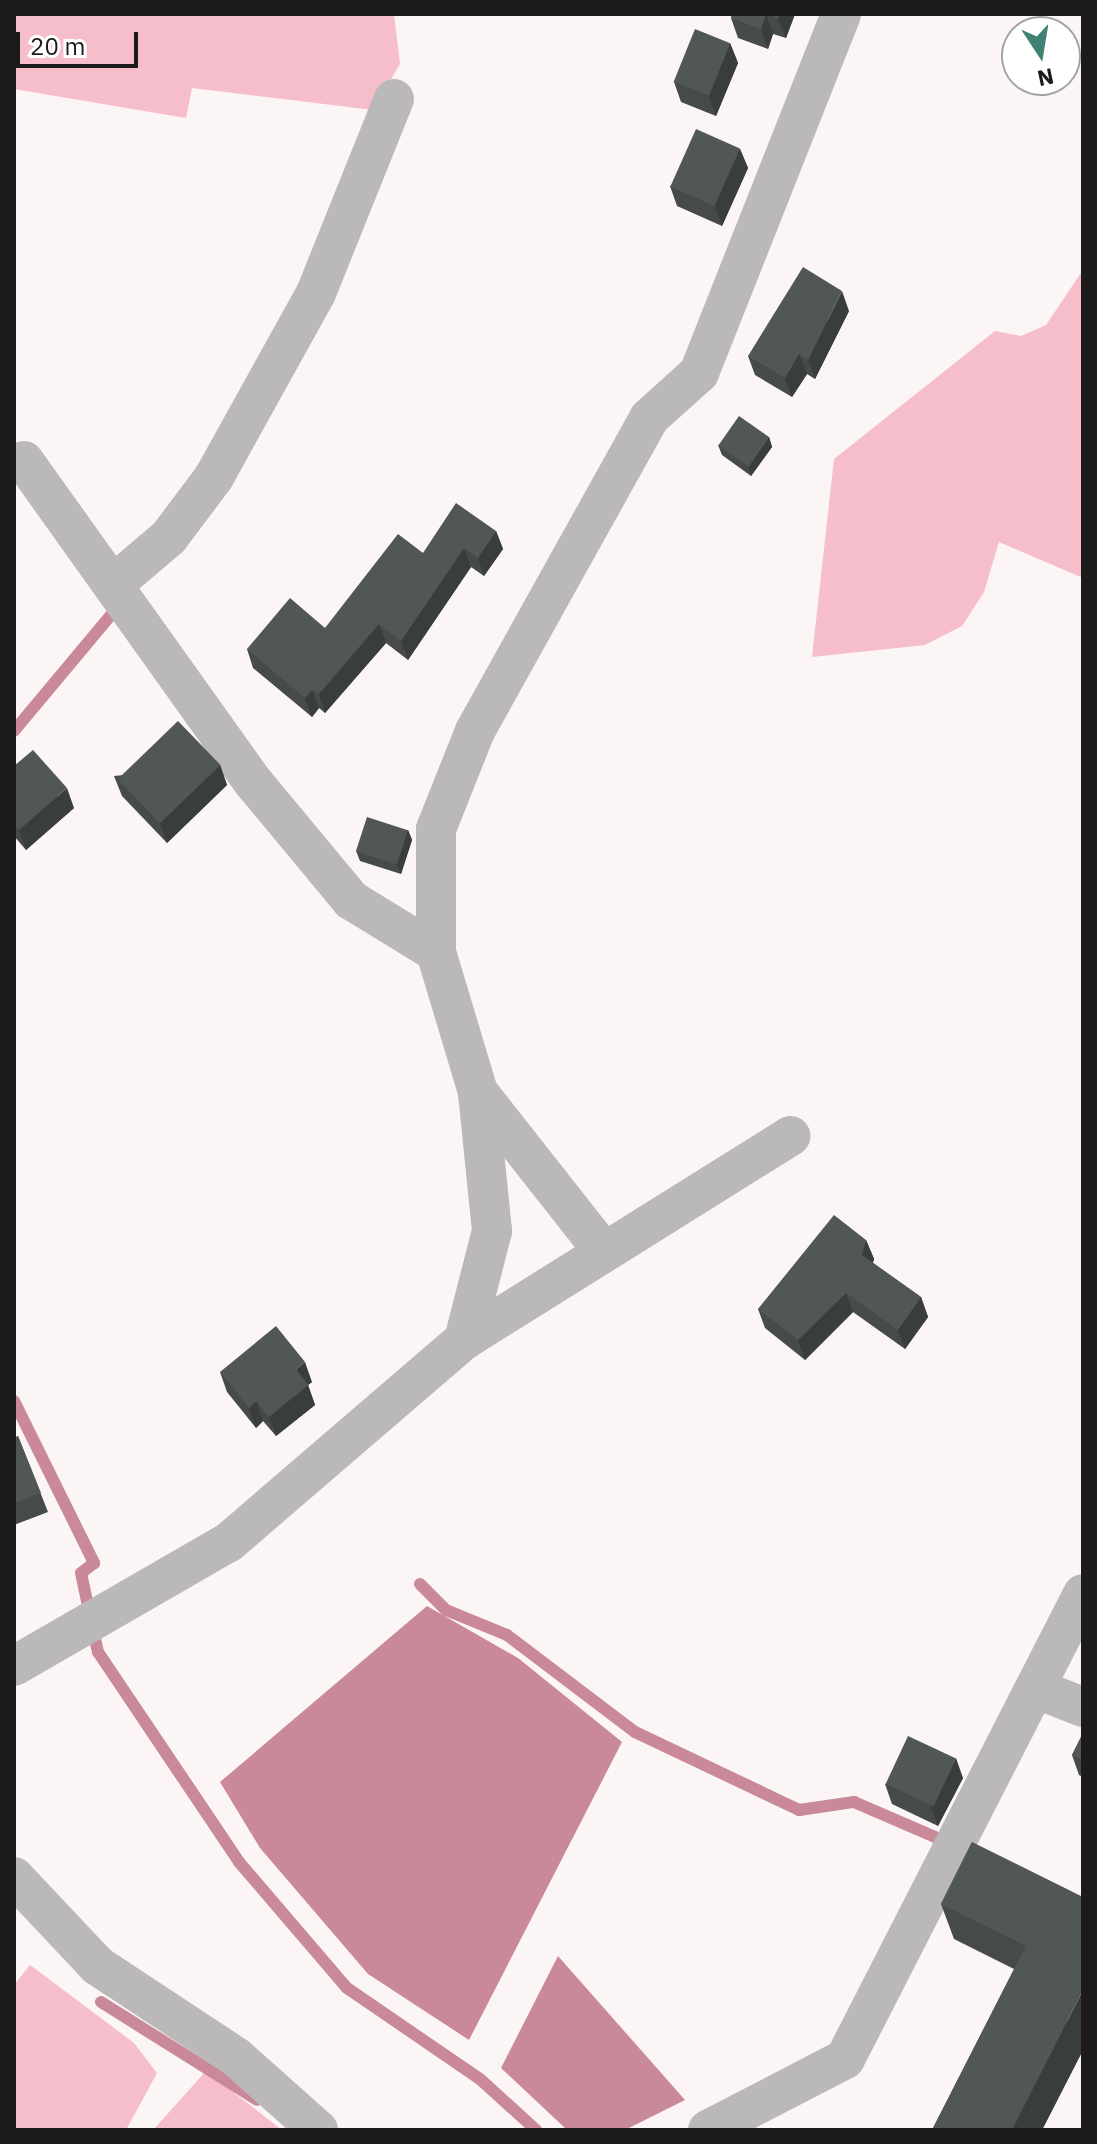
<!DOCTYPE html>
<html>
<head>
<meta charset="utf-8">
<style>
	body { margin:0 }
	#map { position:relative; width:1097px; height:2144px; overflow:hidden; background:#fcf5f6; font-family:"IBM Plex Sans",sans-serif }
	div>[style] { position:absolute }
	[style*='--x'] { left:calc(var(--x)*1px); top:calc(var(--y)*1px); width:calc(var(--w)*1px); rotate:calc(var(--a)*1deg) }
	.green>* { inset:0; background:#f6beca }
	.water>* { inset:0; background:#c98998 }
	.stream>* { height:12px; margin:-6px; padding:0 6px; transform-origin:6px; border-radius:6px; background:#c98998 }
	.minor>* { height:40px; margin:-20px; padding:0 20px; transform-origin:20px; border-radius:20px; background:#bab8b8 }
	.wall>* { inset:0; background:#464b49 }
	.shaded-wall>* { inset:0; background:#393d3c }
	.building>* { inset:0; background:#515755; transform-origin:0 0 }
	span { translate:-50% -50%; white-space:nowrap; text-align:center; line-height:1.15; -webkit-text-stroke:8px #fff; paint-order:stroke }
	.frame { position:absolute; inset:0; border:16px solid #1c1a1a; pointer-events:none }
	.north { position:absolute; left:1001px; top:16px; width:80px; height:80px; box-sizing:border-box; background:#fff; border:2px solid #a4a3a3; border-radius:50%; rotate:168deg; font-size:22px; font-weight:700; line-height:32px; text-align:center; color:#1c1a1a }
	.north::after { content:''; display:block; margin:auto; width:28px; height:36px; background:#3f8172; clip-path:polygon(50% 0,100% 100%,50% 72%,0 100%) }
	.scale { position:absolute; left:16px; top:32px; width:122px; height:36px; box-sizing:border-box; border:4px solid #1c1a1a; border-top:0; padding-left:10px; font-size:24px; line-height:28px; white-space:nowrap; color:#1c1a1a; -webkit-text-stroke:6px #fff; paint-order:stroke }
</style>
</head>
<body>
<div id="map">
	<div class="green">
		<div style="clip-path:polygon(14px 14px,394px 14px,400px 64px,373px 110px,192px 88px,186px 118px,14px 89px)"></div>
		<div style="clip-path:polygon(1083px 270px,1083px 578px,999px 542px,984px 592px,962px 626px,925px 645px,812px 657px,834px 459px,995px 331px,1021px 336px,1046px 325px)"></div>
		<div style="clip-path:polygon(30px 1965px,134px 2043px,157px 2073px,126px 2130px,14px 2130px,14px 1985px)"></div>
		<div style="clip-path:polygon(206px 2071px,282px 2130px,153px 2130px)"></div>
	</div>
	<div class="water">
		<div style="clip-path:polygon(427px 1606px,518px 1658px,622px 1742px,469px 2040px,368px 1974px,260px 1848px,220px 1782px)"></div>
		<div style="clip-path:polygon(558px 1956px,685px 2100px,625px 2130px,567px 2130px,501px 2068px)"></div>
	</div>
	<div class="stream">
		<div style="--x:14;--y:731;--w:159;--a:-50.1"></div>
		<div style="--x:14;--y:1401;--w:181;--a:63.7"></div>
		<div style="--x:94;--y:1563;--w:16;--a:142"></div>
		<div style="--x:81;--y:1573;--w:81;--a:77.9"></div>
		<div style="--x:98;--y:1652;--w:253;--a:56.1"></div>
		<div style="--x:239;--y:1862;--w:166;--a:49.4"></div>
		<div style="--x:347;--y:1988;--w:161;--a:34.4"></div>
		<div style="--x:480;--y:2079;--w:76;--a:42.3"></div>
		<div style="--x:420;--y:1584;--w:37;--a:45"></div>
		<div style="--x:446;--y:1610;--w:66;--a:22.3"></div>
		<div style="--x:507;--y:1635;--w:161;--a:37.2"></div>
		<div style="--x:635;--y:1732;--w:182;--a:25.4"></div>
		<div style="--x:799;--y:1810;--w:56;--a:-8.3"></div>
		<div style="--x:854;--y:1802;--w:106;--a:23.4"></div>
		<div style="--x:101;--y:2002;--w:184;--a:32.1"></div>
	</div>
	<div class="minor">
		<div style="--x:24;--y:461;--w:396;--a:54.5"></div>
		<div style="--x:254;--y:783;--w:152;--a:50.3"></div>
		<div style="--x:351;--y:900;--w:100;--a:31.5"></div>
		<div style="--x:115;--y:583;--w:71;--a:-40.4"></div>
		<div style="--x:169;--y:537;--w:75;--a:-53.1"></div>
		<div style="--x:214;--y:477;--w:210;--a:-61"></div>
		<div style="--x:316;--y:293;--w:209;--a:-68.1"></div>
		<div style="--x:478;--y:1092;--w:202;--a:51.8"></div>
		<div style="--x:464;--y:1340;--w:385;--a:-32"></div>
		<div style="--x:14;--y:1666;--w:248;--a:-30"></div>
		<div style="--x:229;--y:1542;--w:310;--a:-40.7"></div>
		<div style="--x:464;--y:1340;--w:113;--a:-75.6"></div>
		<div style="--x:492;--y:1231;--w:140;--a:-95.8"></div>
		<div style="--x:478;--y:1092;--w:146;--a:-106.7"></div>
		<div style="--x:436;--y:952;--w:123;--a:-90"></div>
		<div style="--x:436;--y:829;--w:105;--a:-68.3"></div>
		<div style="--x:475;--y:731;--w:358;--a:-60.9"></div>
		<div style="--x:649;--y:418;--w:67;--a:-42"></div>
		<div style="--x:699;--y:373;--w:386;--a:-68.4"></div>
		<div style="--x:1037;--y:1689;--w:49;--a:21.4"></div>
		<div style="--x:14;--y:1877;--w:122;--a:46.7"></div>
		<div style="--x:98;--y:1966;--w:165;--a:33.4"></div>
		<div style="--x:236;--y:2057;--w:110;--a:41.7"></div>
		<div style="--x:708;--y:2130;--w:154;--a:-27.4"></div>
		<div style="--x:845;--y:2059;--w:522;--a:-62.9"></div>
	</div>
	<div class="wall">
		<div style="clip-path:polygon(732px 14px,795px 14px,786px 38px,773px 34px,768px 49px,738px 38px,731px 18px)"></div>
		<div style="clip-path:polygon(730px 43px,738px 63px,716px 116px,681px 102px,674px 82px)"></div>
		<div style="clip-path:polygon(740px 149px,748px 168px,722px 226px,677px 206px,670px 186px)"></div>
		<div style="clip-path:polygon(849px 311px,815px 379px,807px 374px,792px 397px,755px 375px,748px 356px)"></div>
		<div style="clip-path:polygon(769px 437px,772px 447px,751px 476px,722px 455px,718px 445px)"></div>
		<div style="clip-path:polygon(496px 531px,503px 549px,484px 576px,471px 567px,408px 660px,386px 643px,325px 713px,319px 708px,312px 717px,253px 668px,247px 649px,325px 628px,423px 553px)"></div>
		<div style="clip-path:polygon(220px 765px,227px 785px,167px 843px,122px 796px,114px 776px)"></div>
		<div style="clip-path:polygon(14px 766px,74px 808px,26px 850px,14px 836px)"></div>
		<div style="clip-path:polygon(408px 830px,412px 840px,401px 874px,360px 861px,356px 851px)"></div>
		<div style="clip-path:polygon(866px 1240px,874px 1259px,873px 1263px,921px 1297px,928px 1317px,905px 1349px,853px 1312px,805px 1360px,765px 1328px,758px 1309px)"></div>
		<div style="clip-path:polygon(220px 1372px,312px 1382px,308px 1385px,315px 1405px,276px 1436px,263px 1421px,256px 1428px,227px 1392px)"></div>
		<div style="clip-path:polygon(18px 1436px,48px 1512px,14px 1525px,14px 1438px)"></div>
		<div style="clip-path:polygon(1083px 1733px,1083px 1777px,1079px 1775px,1072px 1755px)"></div>
		<div style="clip-path:polygon(963px 1778px,938px 1826px,892px 1804px,885px 1784px)"></div>
		<div style="clip-path:polygon(972px 1842px,1083px 2050px,1042px 2130px,932px 2130px,1014px 1969px,954px 1939px,941px 1904px)"></div>
	</div>
	<div class="shaded-wall">
		<div style="clip-path:polygon(766px 14px,773px 34px,768px 49px,761px 29px)"></div>
		<div style="clip-path:polygon(780px 14px,795px 14px,786px 38px,778px 19px)"></div>
		<div style="clip-path:polygon(730px 43px,738px 63px,716px 116px,709px 96px)"></div>
		<div style="clip-path:polygon(740px 149px,748px 168px,722px 226px,715px 206px)"></div>
		<div style="clip-path:polygon(842px 291px,849px 311px,815px 379px,808px 360px)"></div>
		<div style="clip-path:polygon(799px 354px,807px 374px,792px 397px,785px 378px)"></div>
		<div style="clip-path:polygon(769px 437px,772px 447px,751px 476px,748px 466px)"></div>
		<div style="clip-path:polygon(496px 531px,503px 549px,484px 576px,478px 558px)"></div>
		<div style="clip-path:polygon(464px 548px,471px 567px,408px 660px,401px 641px)"></div>
		<div style="clip-path:polygon(379px 624px,386px 643px,325px 713px,319px 694px)"></div>
		<div style="clip-path:polygon(312px 690px,319px 708px,312px 717px,305px 698px)"></div>
		<div style="clip-path:polygon(220px 765px,227px 785px,167px 843px,160px 823px)"></div>
		<div style="clip-path:polygon(67px 788px,74px 808px,26px 850px,19px 830px)"></div>
		<div style="clip-path:polygon(408px 830px,412px 840px,401px 874px,397px 864px)"></div>
		<div style="clip-path:polygon(866px 1240px,874px 1259px,869px 1275px,862px 1255px)"></div>
		<div style="clip-path:polygon(846px 1293px,853px 1312px,805px 1360px,798px 1340px)"></div>
		<div style="clip-path:polygon(921px 1297px,928px 1317px,905px 1349px,898px 1330px)"></div>
		<div style="clip-path:polygon(305px 1362px,312px 1382px,303px 1389px,296px 1369px)"></div>
		<div style="clip-path:polygon(308px 1385px,315px 1405px,276px 1436px,269px 1417px)"></div>
		<div style="clip-path:polygon(256px 1401px,263px 1421px,256px 1428px,249px 1408px)"></div>
		<div style="clip-path:polygon(956px 1758px,963px 1778px,938px 1826px,931px 1806px)"></div>
		<div style="clip-path:polygon(1083px 1990px,1083px 2050px,1042px 2130px,1012px 2130px)"></div>
	</div>
	<div class="building">
		<div style="clip-path:polygon(732px 14px,780px 14px,778px 19px,766px 14px,761px 29px,731px 18px)"></div>
		<div style="left:695px;top:29px;width:38px;height:57px;rotate:22deg"></div>
		<div style="left:696px;top:129px;width:48px;height:63px;rotate:24deg"></div>
		<div style="clip-path:polygon(803px 267px,842px 291px,808px 360px,799px 354px,785px 378px,748px 356px)"></div>
		<div style="left:739px;top:416px;width:37px;height:36px;rotate:35deg"></div>
		<div style="clip-path:polygon(456px 503px,496px 531px,478px 558px,464px 548px,401px 641px,379px 624px,319px 694px,312px 690px,305px 698px,247px 649px,290px 598px,325px 628px,398px 534px,423px 553px)"></div>
		<div style="left:178px;top:721px;width:61px;height:84px;rotate:46deg"></div>
		<div style="clip-path:polygon(33px 750px,67px 788px,19px 830px,14px 824px,14px 766px)"></div>
		<div style="left:367px;top:817px;width:43px;height:36px;rotate:18deg"></div>
		<div style="clip-path:polygon(834px 1215px,866px 1240px,862px 1255px,921px 1297px,898px 1330px,846px 1293px,798px 1340px,758px 1309px)"></div>
		<div style="clip-path:polygon(276px 1326px,305px 1362px,296px 1369px,308px 1385px,269px 1417px,256px 1401px,249px 1408px,220px 1372px)"></div>
		<div style="clip-path:polygon(18px 1436px,41px 1493px,14px 1503px,14px 1438px)"></div>
		<div style="clip-path:polygon(1083px 1733px,1083px 1760px,1072px 1755px)"></div>
		<div style="left:908px;top:1736px;width:53px;height:53px;rotate:25deg"></div>
		<div style="clip-path:polygon(972px 1842px,1083px 1897px,1083px 1990px,1012px 2130px,932px 2130px,1026px 1946px,941px 1904px)"></div>
	</div>
	<div class="frame"></div>
	<div class="north">N</div>
	<div class="scale">20 m</div>
</div>
</body>
</html>
